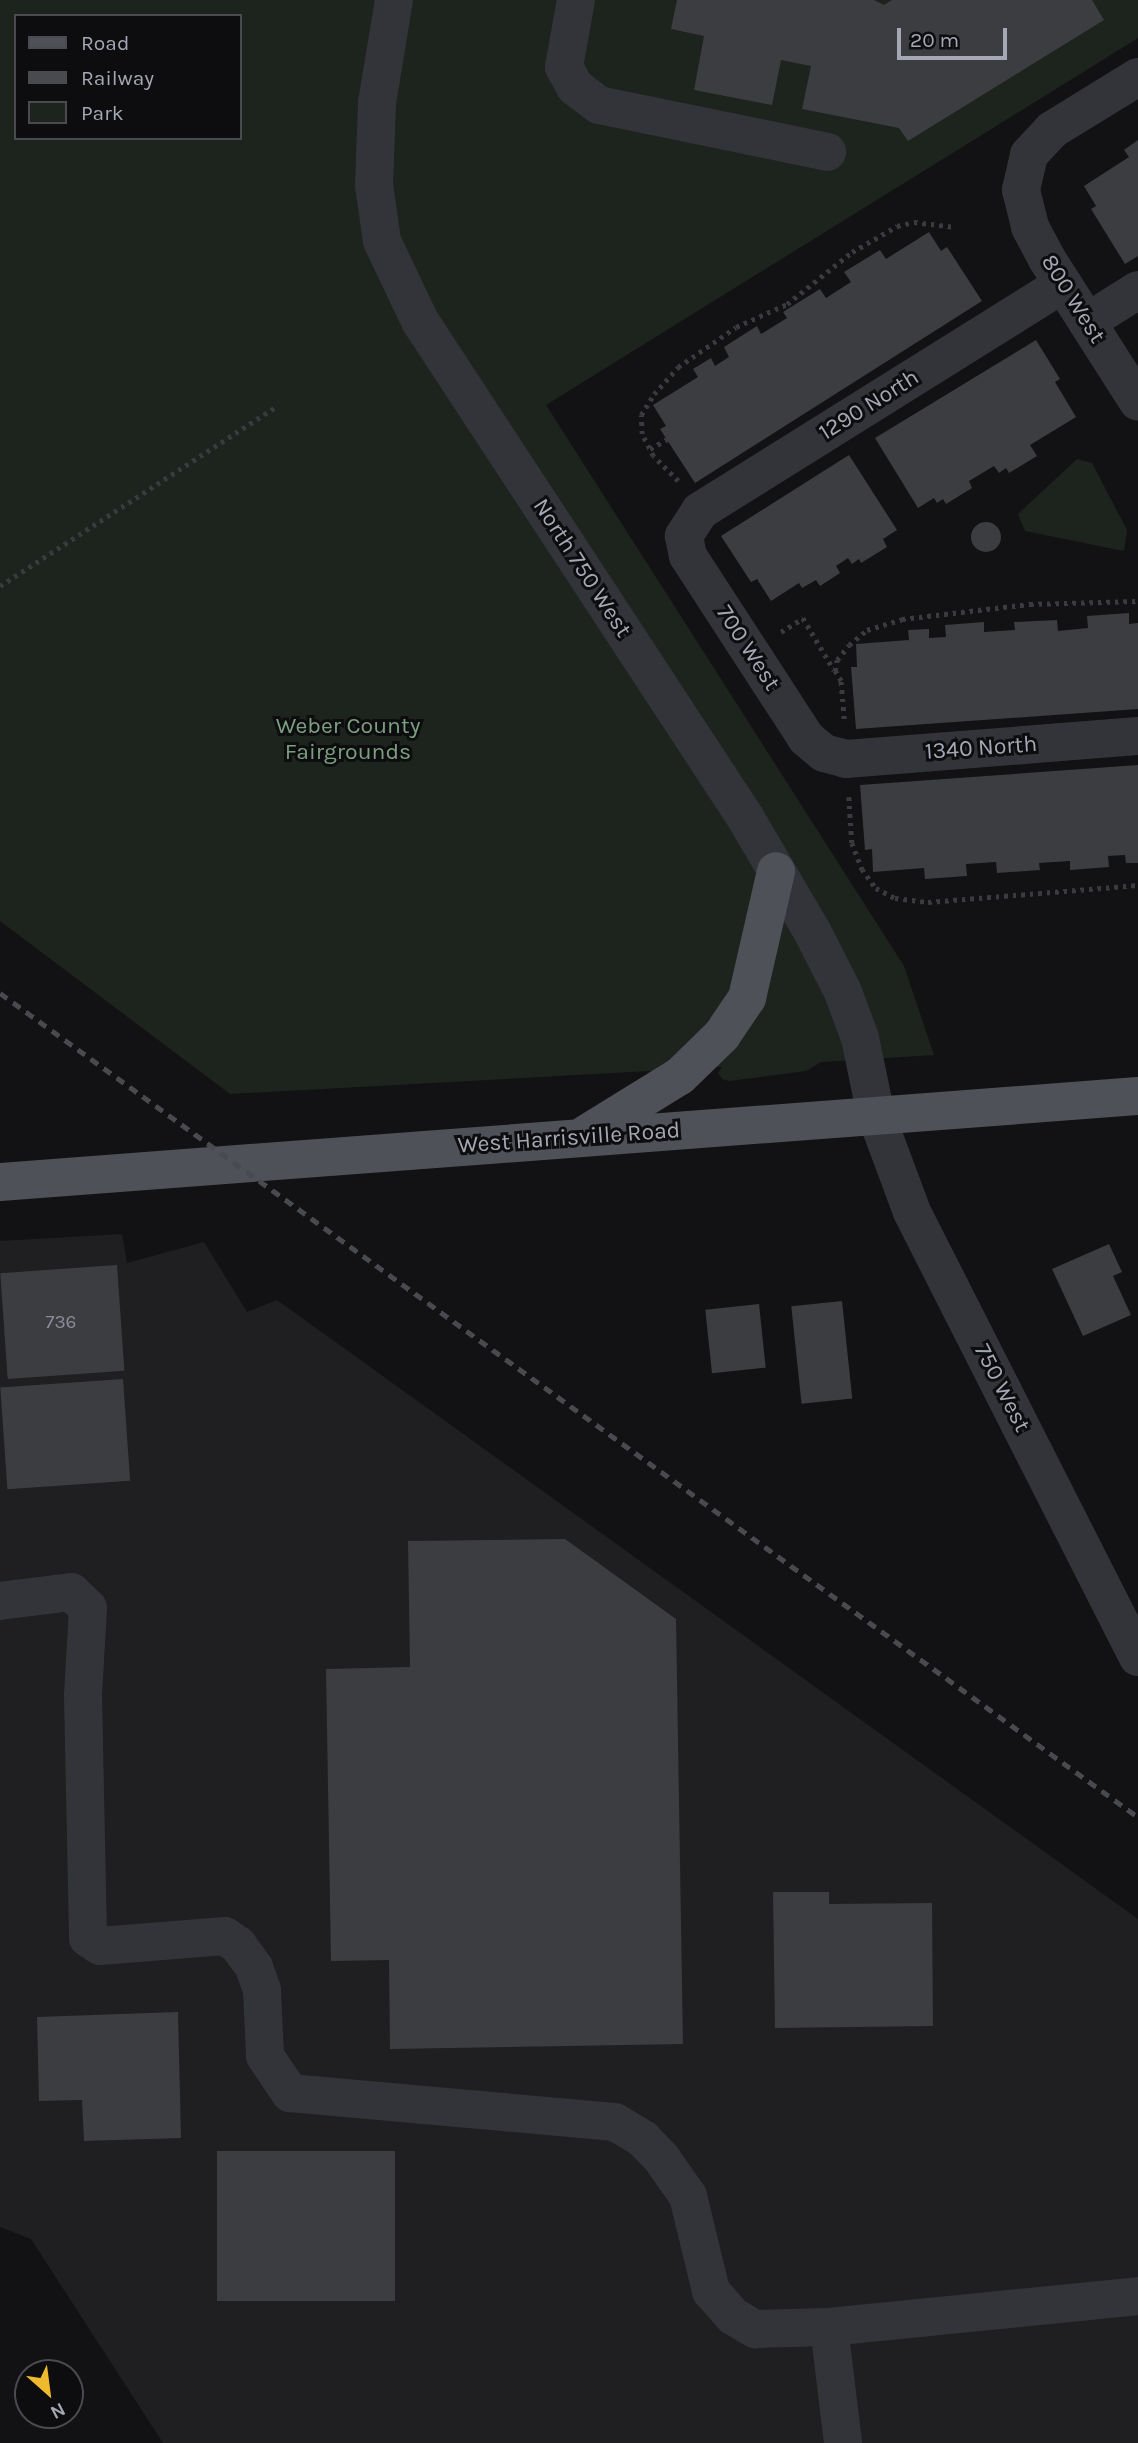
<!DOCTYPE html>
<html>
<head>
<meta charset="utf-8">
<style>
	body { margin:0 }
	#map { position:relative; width:1138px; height:2443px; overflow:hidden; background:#121214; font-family:Karla,sans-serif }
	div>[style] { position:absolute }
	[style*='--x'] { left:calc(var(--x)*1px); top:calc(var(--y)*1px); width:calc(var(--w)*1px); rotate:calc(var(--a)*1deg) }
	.built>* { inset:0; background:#1f1e21 }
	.green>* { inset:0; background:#1d241e }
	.building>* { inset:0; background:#3c3d41; transform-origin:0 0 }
	.round { border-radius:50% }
	.path>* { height:4.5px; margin-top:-2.25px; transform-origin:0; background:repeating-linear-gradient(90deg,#393b40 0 3.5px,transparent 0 8.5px) }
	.minor>* { height:38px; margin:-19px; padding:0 19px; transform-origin:19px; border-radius:19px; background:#333439 }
	.major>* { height:38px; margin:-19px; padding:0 19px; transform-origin:19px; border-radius:19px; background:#4f5158 }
	.rail>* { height:5px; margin-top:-2.5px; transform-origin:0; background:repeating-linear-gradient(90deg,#484a50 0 9px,transparent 0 16px) }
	span { translate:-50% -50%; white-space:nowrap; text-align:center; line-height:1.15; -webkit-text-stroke:6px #0d0d0f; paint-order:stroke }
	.number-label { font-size:19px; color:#8a8d97 }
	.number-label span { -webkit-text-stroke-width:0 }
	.street-label { font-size:23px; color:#a4a8b4 }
	.park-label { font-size:23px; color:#7ba07f }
	.legend { position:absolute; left:14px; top:14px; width:228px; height:126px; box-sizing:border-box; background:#0d0d0f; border:2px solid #494b51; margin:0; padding:9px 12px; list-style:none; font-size:21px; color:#a4a8b4 }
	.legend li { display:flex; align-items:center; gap:14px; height:35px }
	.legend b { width:35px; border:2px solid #494b51 }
	.north { position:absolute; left:14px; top:2359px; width:70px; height:70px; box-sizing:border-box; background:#0d0d0f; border:2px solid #494b51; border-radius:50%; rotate:152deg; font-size:19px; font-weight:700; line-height:28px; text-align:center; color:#a4a8b4 }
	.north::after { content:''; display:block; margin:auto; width:24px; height:32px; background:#f0ba2e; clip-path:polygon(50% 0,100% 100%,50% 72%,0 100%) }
	.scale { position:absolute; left:897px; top:28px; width:110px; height:32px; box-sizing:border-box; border:4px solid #a4a8b4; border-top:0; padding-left:9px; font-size:21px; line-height:24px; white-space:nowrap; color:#a4a8b4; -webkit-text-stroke:5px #0d0d0f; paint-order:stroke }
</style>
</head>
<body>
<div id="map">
	<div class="built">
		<div style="clip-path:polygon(122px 1234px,127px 1263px,204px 1242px,247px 1312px,277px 1300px,1138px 1919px,1138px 2443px,163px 2443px,31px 2239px,0 2227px,0 1241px)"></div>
	</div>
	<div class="green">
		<div style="clip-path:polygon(evenodd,0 0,1138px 0,1138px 38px,546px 405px,904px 966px,934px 1055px,821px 1062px,806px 1071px,729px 1081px,722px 1079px,718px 1073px,722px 1067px,230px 1094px,0 921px,0 0,16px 16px,240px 16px,240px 138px,16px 138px,16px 16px)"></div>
		<div style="clip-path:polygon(1077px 459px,1092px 463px,1127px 530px,1124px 551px,1025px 531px,1018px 514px)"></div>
	</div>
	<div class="building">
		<div style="clip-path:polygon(677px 0,874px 0,884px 5px,892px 0,1092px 0,1104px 20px,908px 141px,899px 128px,802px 109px,811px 66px,781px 60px,772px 105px,694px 90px,704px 36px,671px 29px)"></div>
		<div style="clip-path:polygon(1138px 140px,1138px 256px,1125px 264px,1091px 209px,1096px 206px,1084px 186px,1129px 157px,1124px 150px)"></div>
		<div style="clip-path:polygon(929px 232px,941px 251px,947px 247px,982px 301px,695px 483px,660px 429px,666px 426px,653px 405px,698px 377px,693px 369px,711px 358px,715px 366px,729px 357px,724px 347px,757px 326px,761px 334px,787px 318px,783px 312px,820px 289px,826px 298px,851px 282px,844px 272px,880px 250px,886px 259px)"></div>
		<div style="clip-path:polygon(1036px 340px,1060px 379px,1055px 382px,1076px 417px,1030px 445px,1037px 456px,1009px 473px,1006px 468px,999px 473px,994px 466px,969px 481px,972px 488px,946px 504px,943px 499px,937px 503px,934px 498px,918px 508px,875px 438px)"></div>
		<div style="clip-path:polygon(849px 455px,897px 530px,883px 539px,887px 547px,861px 563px,859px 559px,852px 564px,848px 558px,836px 566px,840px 573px,820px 586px,816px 580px,802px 588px,799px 583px,771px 601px,757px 579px,751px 582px,721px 536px)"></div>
		<div class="round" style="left:971px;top:522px;width:30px;height:30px"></div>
		<div style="clip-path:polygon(1129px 613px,1129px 624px,1138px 623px,1138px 709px,856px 729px,851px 667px,857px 667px,856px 644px,909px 640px,908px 630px,929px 629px,929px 638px,946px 637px,945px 625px,984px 622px,984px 632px,1015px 630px,1014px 622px,1057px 620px,1058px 631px,1088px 628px,1087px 616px)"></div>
		<div style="clip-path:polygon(1138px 765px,1138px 863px,1126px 863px,1125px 855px,1108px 856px,1109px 867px,1070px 870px,1070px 861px,1039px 863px,1040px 870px,997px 873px,996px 862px,966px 864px,967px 876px,925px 879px,924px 868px,873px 872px,872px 849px,865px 850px,860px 785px)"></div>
		<div style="clip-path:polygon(1109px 1244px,1122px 1272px,1113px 1276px,1131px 1315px,1083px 1336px,1052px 1269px)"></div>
		<div style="left:117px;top:1265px;width:106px;height:117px;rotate:86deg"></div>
		<div style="left:842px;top:1301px;width:98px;height:51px;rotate:84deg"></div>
		<div style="left:759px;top:1304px;width:64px;height:54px;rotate:84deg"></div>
		<div style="left:123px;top:1379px;width:102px;height:123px;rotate:86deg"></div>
		<div style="clip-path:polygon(565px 1539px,676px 1619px,683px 2044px,390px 2049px,389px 1960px,331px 1961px,326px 1669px,410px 1667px,408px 1541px)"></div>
		<div style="clip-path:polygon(773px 1892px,829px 1892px,829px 1904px,932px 1903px,933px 2026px,775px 2028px)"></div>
		<div style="clip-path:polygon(178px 2012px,181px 2138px,84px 2141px,82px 2100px,39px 2101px,37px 2017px)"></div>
		<div style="left:395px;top:2151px;width:150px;height:178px;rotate:90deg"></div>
	</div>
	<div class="path">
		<div style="--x:650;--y:449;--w:20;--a:-30"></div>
		<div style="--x:678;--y:481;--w:35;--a:-135"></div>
		<div style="--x:653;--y:456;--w:25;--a:-117"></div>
		<div style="--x:642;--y:434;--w:19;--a:-93"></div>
		<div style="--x:641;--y:415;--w:25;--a:-58"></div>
		<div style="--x:654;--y:394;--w:36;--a:-48"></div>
		<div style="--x:678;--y:367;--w:70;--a:-34.6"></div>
		<div style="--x:736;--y:327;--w:56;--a:-24.3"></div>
		<div style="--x:787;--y:304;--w:83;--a:-38.7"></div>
		<div style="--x:852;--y:252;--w:52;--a:-30"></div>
		<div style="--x:897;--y:226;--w:17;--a:-13"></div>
		<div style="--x:914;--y:222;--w:42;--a:6.8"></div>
		<div style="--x:0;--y:586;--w:330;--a:-33"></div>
		<div style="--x:781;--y:632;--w:26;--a:-32"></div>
		<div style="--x:803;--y:618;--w:61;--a:59.2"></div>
		<div style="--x:844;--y:719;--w:38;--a:-95"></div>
		<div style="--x:841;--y:681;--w:12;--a:-121"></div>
		<div style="--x:835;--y:671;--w:11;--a:-80"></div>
		<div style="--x:837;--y:660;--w:19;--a:-51"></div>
		<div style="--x:849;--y:645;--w:23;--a:-40"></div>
		<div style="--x:867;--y:630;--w:37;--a:-17"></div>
		<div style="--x:902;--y:619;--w:129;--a:-6.7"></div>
		<div style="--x:1030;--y:604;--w:108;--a:-1.6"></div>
		<div style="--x:849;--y:797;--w:46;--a:86.3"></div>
		<div style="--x:852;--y:843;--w:28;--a:69"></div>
		<div style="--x:862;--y:869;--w:24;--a:54"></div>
		<div style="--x:876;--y:888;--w:21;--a:28"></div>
		<div style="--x:895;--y:898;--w:33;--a:7"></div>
		<div style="--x:928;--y:902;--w:211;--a:-4.6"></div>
	</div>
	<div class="minor">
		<div style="--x:394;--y:0;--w:104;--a:99.4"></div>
		<div style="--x:377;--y:103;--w:82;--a:92.1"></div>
		<div style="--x:374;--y:185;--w:57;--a:81.9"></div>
		<div style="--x:382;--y:241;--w:89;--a:64.6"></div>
		<div style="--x:420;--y:321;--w:593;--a:56.77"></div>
		<div style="--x:745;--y:817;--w:134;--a:59.6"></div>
		<div style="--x:813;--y:933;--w:66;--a:63"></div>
		<div style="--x:843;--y:992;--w:49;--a:69.7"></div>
		<div style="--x:860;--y:1038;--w:79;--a:78.3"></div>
		<div style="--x:876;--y:1115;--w:103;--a:69.6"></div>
		<div style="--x:912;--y:1212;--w:499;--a:63.1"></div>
		<div style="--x:576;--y:0;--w:68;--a:100.2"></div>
		<div style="--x:564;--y:67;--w:23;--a:61"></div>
		<div style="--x:575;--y:87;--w:30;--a:37"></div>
		<div style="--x:599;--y:105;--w:233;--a:11.6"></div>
		<div style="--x:1138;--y:77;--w:101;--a:148.4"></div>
		<div style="--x:1052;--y:130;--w:34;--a:133"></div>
		<div style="--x:1029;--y:155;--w:36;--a:103"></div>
		<div style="--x:1021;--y:190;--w:38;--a:76"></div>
		<div style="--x:1030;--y:227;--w:36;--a:62"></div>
		<div style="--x:1047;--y:259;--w:169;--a:57.5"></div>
		<div style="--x:1063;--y:284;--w:428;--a:148"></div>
		<div style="--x:700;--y:511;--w:30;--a:123"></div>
		<div style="--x:684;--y:536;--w:20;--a:79"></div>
		<div style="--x:688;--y:556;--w:217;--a:57"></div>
		<div style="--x:806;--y:738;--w:23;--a:40"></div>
		<div style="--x:824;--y:753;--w:23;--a:15"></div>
		<div style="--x:846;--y:759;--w:293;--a:-4.5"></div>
		<div style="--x:1087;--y:322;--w:60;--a:-32.1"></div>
		<div style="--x:0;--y:1601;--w:72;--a:-7.2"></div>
		<div style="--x:71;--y:1592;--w:23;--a:43"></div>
		<div style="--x:88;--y:1608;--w:88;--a:93.3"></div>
		<div style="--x:83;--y:1696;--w:242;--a:88.8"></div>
		<div style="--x:88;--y:1938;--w:14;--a:34"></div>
		<div style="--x:100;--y:1946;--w:125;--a:-4.6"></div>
		<div style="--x:225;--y:1936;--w:16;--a:35"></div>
		<div style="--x:238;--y:1945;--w:27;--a:54"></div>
		<div style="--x:254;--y:1967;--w:24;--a:71"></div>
		<div style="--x:262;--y:1990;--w:66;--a:87.4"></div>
		<div style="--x:265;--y:2056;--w:45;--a:56"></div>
		<div style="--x:290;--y:2093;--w:326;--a:5.1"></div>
		<div style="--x:615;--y:2122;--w:33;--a:31"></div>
		<div style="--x:643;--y:2139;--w:28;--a:46"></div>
		<div style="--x:662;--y:2159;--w:45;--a:54.9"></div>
		<div style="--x:688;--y:2196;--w:98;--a:76.4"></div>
		<div style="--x:711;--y:2291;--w:33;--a:49"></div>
		<div style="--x:733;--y:2316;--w:26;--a:31"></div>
		<div style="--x:755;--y:2329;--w:74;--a:-1.5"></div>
		<div style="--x:829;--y:2327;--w:311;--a:-5.7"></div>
		<div style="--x:829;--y:2327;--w:117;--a:83.1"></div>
	</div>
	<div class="major">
		<div style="--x:586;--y:1134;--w:110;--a:-31.7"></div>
		<div style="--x:680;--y:1076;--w:59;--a:-44.3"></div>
		<div style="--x:722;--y:1035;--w:45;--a:-56"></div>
		<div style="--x:747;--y:998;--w:130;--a:-77.1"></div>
		<div style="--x:0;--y:1182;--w:1141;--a:-4.32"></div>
	</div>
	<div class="rail">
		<div style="--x:0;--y:993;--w:1405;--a:35.91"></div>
	</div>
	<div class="number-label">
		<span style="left:61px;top:1323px">736</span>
	</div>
	<div class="street-label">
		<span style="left:1073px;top:299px;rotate:58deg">800 West</span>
		<span style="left:869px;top:405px;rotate:-32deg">1290 North</span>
		<span style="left:582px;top:568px;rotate:57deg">North 750 West</span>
		<span style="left:748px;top:648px;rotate:57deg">700 West</span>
		<span style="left:981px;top:748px;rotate:-4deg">1340 North</span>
		<span style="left:569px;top:1138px;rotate:-4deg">West Harrisville Road</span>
		<span style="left:1002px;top:1388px;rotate:63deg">750 West</span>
	</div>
	<div class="park-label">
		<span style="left:348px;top:739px">Weber County<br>Fairgrounds</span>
	</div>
	<ul class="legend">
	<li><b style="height:9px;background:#4f5158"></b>Road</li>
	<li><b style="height:9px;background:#484a50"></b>Railway</li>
	<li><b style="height:19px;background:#1d241e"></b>Park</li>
	</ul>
	<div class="north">N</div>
	<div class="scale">20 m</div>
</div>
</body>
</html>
